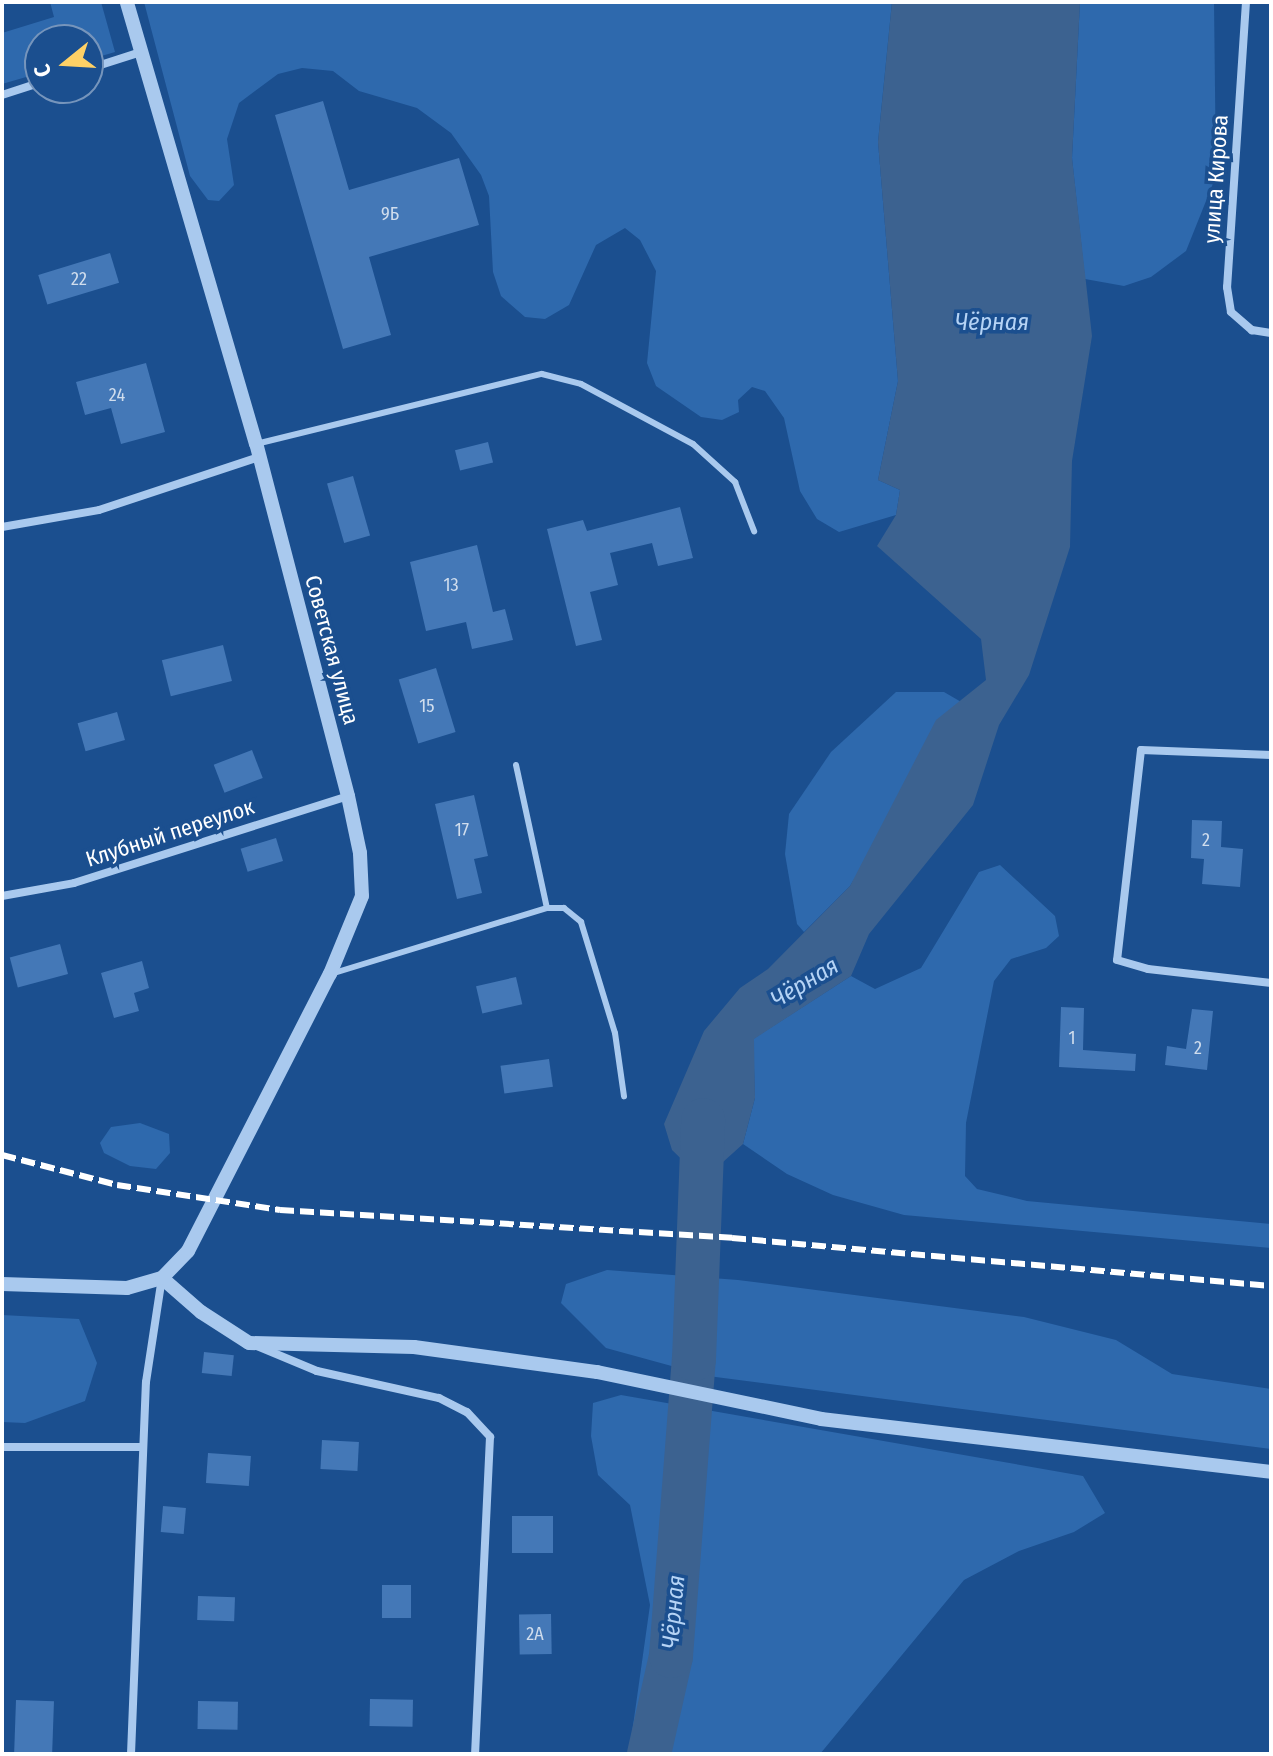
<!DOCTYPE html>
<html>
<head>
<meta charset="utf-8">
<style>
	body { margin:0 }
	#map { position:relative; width:1273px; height:1756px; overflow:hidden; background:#1b4f8f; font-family:"Fira Sans Condensed",sans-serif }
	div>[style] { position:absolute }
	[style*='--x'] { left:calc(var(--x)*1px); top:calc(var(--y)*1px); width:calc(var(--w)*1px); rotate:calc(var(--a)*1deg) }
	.green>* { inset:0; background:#2e69ad }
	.water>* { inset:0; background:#3c6290 }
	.river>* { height:44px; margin:-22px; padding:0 22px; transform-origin:22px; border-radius:22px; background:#3c6290 }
	.building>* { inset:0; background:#4478b7; transform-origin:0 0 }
	.service>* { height:6px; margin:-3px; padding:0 3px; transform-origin:3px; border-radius:3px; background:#a9c9ee }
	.minor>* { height:8px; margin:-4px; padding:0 4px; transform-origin:4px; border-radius:4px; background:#a9c9ee }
	.tertiary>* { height:14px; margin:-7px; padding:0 7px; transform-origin:7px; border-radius:7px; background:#a9c9ee }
	.rail>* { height:6px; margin-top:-3px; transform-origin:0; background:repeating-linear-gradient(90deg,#fff 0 14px,transparent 0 20px) }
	span { translate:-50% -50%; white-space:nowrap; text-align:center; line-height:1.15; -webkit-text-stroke:7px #1b4f8f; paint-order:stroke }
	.number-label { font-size:18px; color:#d0dded }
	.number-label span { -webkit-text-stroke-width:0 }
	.street-label { font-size:22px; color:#fff }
	.water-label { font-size:24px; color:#b5d3f5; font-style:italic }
	.frame { position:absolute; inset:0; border:4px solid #fff; pointer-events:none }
	.north { position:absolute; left:24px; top:24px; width:80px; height:80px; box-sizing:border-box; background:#1b4f8f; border:2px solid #7695bc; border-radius:50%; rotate:252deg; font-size:22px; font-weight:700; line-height:32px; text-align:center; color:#fff }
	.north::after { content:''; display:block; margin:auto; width:28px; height:36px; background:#ffd166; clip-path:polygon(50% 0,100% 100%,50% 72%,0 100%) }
</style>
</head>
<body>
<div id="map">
	<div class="green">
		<div style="clip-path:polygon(50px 2px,101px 2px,115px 52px,88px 60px,88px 40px,40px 40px,40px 73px,2px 84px,2px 33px,54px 17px)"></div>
		<div style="clip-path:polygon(144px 2px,892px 2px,878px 142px,898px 381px,878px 480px,900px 490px,896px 515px,839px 532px,817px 519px,800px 491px,784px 418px,765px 391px,752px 387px,738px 400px,739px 412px,722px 420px,701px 417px,656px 386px,647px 363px,656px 271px,640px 240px,625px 228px,596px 245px,569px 305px,545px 319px,525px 317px,501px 296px,493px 272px,489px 196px,481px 175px,451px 133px,417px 108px,359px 91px,333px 71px,302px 68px,278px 74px,239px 103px,227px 139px,234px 185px,219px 201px,208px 200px,190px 176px)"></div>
		<div style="clip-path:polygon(1080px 2px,1214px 2px,1216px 176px,1186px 251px,1151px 277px,1124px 286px,1085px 279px,1072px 158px)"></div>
		<div style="clip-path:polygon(896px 692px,944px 692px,963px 703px,850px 886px,804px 932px,797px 924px,785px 854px,789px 814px,831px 752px)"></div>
		<div style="clip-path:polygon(1000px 865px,1055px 916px,1059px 936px,1046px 948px,1011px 959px,994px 981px,966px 1123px,965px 1176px,977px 1189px,1027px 1201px,1271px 1224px,1271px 1248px,904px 1215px,833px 1195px,787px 1174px,743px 1144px,755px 1098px,753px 1039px,851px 976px,875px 989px,921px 968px,979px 872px)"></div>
		<div style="clip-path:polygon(140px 1123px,169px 1134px,170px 1153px,156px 1169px,130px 1166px,104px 1153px,100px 1143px,111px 1127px)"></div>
		<div style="clip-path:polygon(607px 1270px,738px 1280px,1024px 1317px,1116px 1340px,1172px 1374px,1271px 1389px,1271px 1449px,708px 1376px,606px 1348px,561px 1303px,566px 1284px)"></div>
		<div style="clip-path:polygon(2px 1315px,79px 1319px,97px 1363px,85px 1401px,25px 1423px,2px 1422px)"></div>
		<div style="clip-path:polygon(621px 1395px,1083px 1476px,1105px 1513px,1074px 1532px,1019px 1551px,964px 1580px,820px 1754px,629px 1754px,650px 1605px,630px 1505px,598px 1475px,591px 1436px,593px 1403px)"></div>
	</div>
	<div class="water">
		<div style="clip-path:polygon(892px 2px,1080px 2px,1072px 158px,1092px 336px,1072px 461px,1070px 547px,1029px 675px,999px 725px,973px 805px,869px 934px,851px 976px,754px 1039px,755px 1098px,743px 1144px,703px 1180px,672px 1150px,664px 1124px,704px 1031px,740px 988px,768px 969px,850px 886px,936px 720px,986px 680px,981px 639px,877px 546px,896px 515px,900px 490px,878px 480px,898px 381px,878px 142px)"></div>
	</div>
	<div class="river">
		<div style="--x:649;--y:1754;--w:100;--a:-77.3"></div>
		<div style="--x:671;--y:1656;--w:298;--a:-85.6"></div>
		<div style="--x:694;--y:1359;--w:239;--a:-87.8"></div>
	</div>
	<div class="building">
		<div style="clip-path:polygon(323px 101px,349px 190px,459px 158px,479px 225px,369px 257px,391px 335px,343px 349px,275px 115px)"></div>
		<div style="left:110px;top:253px;width:31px;height:75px;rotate:73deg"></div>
		<div style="clip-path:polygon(146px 363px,165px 432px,121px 444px,111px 408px,85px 415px,76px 382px)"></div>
		<div style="left:488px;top:442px;width:21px;height:34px;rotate:76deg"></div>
		<div style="left:353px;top:476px;width:62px;height:27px;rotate:74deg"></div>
		<div style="clip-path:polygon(680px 507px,693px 558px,658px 566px,652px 543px,610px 553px,618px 585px,590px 592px,602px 640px,576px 646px,547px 529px,583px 520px,587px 531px)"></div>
		<div style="clip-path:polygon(477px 545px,493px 612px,505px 609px,513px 640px,472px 649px,466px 622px,426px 631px,410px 562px)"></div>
		<div style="left:223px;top:645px;width:37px;height:63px;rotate:76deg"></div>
		<div style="left:436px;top:668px;width:67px;height:39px;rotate:73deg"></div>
		<div style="left:117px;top:712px;width:29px;height:41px;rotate:74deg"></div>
		<div style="left:252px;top:750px;width:30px;height:41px;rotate:69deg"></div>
		<div style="clip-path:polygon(474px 795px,488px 856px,474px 859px,482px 893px,457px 899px,435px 804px)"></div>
		<div style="clip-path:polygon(1192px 820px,1222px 821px,1221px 847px,1243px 849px,1240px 887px,1202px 884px,1204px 859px,1191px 858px)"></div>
		<div style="left:276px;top:838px;width:24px;height:37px;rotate:73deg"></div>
		<div style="left:60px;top:944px;width:31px;height:52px;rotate:75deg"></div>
		<div style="clip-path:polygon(142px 961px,149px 988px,134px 993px,139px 1011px,114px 1018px,101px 973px)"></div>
		<div style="left:516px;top:977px;width:28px;height:41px;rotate:77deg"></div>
		<div style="clip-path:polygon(1061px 1007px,1084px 1008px,1083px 1050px,1136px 1054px,1135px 1071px,1059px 1067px)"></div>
		<div style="clip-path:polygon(1192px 1009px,1213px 1011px,1207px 1070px,1165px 1065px,1167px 1046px,1186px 1049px)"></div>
		<div style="left:549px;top:1059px;width:28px;height:49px;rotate:82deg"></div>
		<div style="left:204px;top:1352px;width:30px;height:21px;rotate:6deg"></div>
		<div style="left:322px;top:1440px;width:37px;height:29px;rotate:3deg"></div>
		<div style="left:208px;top:1453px;width:43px;height:30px;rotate:4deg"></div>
		<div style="left:163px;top:1506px;width:23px;height:26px;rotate:5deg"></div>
		<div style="left:512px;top:1516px;width:41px;height:37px"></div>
		<div style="left:382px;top:1585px;width:29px;height:33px"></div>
		<div style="left:198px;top:1596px;width:37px;height:24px;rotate:2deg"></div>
		<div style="left:551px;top:1614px;width:40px;height:32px;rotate:89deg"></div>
		<div style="left:370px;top:1699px;width:43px;height:27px;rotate:1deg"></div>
		<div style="left:16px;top:1700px;width:38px;height:52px;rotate:2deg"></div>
		<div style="left:198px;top:1701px;width:40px;height:28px;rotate:1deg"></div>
	</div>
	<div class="service">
		<div style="--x:256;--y:444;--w:294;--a:-13.8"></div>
		<div style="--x:542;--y:374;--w:40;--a:14.4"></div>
		<div style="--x:581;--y:384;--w:127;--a:28.2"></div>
		<div style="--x:693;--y:444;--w:57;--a:42.1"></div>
		<div style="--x:735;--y:482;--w:53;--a:68.8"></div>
		<div style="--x:516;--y:765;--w:146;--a:77.8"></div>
		<div style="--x:334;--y:973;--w:223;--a:-17"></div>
		<div style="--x:547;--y:908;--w:17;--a:0"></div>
		<div style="--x:564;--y:908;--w:22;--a:39"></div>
		<div style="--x:581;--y:922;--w:116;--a:73"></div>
		<div style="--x:615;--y:1033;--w:64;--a:81.9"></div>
	</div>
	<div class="minor">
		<div style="--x:1246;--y:2;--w:286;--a:93.8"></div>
		<div style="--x:1227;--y:287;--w:25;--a:81"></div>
		<div style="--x:1231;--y:312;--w:28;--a:41"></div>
		<div style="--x:1252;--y:330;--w:19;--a:9"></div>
		<div style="--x:88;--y:69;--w:56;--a:-17.8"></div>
		<div style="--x:2;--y:95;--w:40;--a:-18"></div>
		<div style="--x:2;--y:527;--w:98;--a:-9.9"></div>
		<div style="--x:99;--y:510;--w:169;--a:-18.3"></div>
		<div style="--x:1271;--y:755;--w:130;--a:-177.8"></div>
		<div style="--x:1141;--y:750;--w:211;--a:96.5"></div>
		<div style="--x:1117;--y:960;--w:32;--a:16"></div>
		<div style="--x:1148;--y:969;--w:124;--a:6.5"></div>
		<div style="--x:2;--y:896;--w:73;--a:-10.2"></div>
		<div style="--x:74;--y:883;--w:287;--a:-17.6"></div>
		<div style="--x:257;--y:1346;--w:65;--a:22.6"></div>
		<div style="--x:317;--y:1371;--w:125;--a:12.5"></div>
		<div style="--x:439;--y:1398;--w:31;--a:27"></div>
		<div style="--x:467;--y:1412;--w:34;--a:47"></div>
		<div style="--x:490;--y:1437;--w:317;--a:92.7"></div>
		<div style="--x:2;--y:1447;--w:140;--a:0"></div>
		<div style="--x:131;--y:1754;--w:372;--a:-87.7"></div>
		<div style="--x:146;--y:1382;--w:105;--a:-81.3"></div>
	</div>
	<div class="tertiary">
		<div style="--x:162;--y:1278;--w:52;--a:41.1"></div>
		<div style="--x:201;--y:1312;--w:57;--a:32.9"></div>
		<div style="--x:249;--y:1343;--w:165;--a:1.4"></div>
		<div style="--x:414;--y:1347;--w:185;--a:7.8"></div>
		<div style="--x:597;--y:1372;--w:229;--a:11.8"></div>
		<div style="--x:821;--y:1419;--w:453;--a:6.7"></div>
		<div style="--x:2;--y:1284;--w:125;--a:1.8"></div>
		<div style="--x:127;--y:1288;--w:36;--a:-16"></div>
		<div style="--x:162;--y:1278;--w:37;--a:-46"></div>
		<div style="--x:188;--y:1251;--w:311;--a:-62.9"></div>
		<div style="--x:330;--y:974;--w:84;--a:-67.7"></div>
		<div style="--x:362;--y:896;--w:43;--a:-92.7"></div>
		<div style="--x:360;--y:853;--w:58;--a:-101.9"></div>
		<div style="--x:348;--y:796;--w:364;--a:-104.6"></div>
		<div style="--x:256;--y:444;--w:460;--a:-106.3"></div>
	</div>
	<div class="rail">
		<div style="--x:2;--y:1155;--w:119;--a:14.6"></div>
		<div style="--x:117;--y:1185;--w:165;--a:8.7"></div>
		<div style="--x:280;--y:1210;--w:453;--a:3.5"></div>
		<div style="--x:732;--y:1238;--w:541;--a:5.09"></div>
	</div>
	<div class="number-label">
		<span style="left:390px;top:214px">9Б</span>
		<span style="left:79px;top:279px">22</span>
		<span style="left:117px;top:395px">24</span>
		<span style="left:451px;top:585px">13</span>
		<span style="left:427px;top:706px">15</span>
		<span style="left:462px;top:830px">17</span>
		<span style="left:1206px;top:840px">2</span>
		<span style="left:1072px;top:1038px">1</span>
		<span style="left:1198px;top:1048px">2</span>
		<span style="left:535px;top:1634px">2А</span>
	</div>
	<div class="street-label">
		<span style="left:1216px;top:179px;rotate:-86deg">улица Кирова</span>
		<span style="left:332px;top:650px;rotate:75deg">Советская улица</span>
		<span style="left:170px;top:833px;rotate:-18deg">Клубный переулок</span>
	</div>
	<div class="water-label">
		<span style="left:992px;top:323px">Чёрная</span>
		<span style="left:805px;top:983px;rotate:-31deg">Чёрная</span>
		<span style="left:674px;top:1612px;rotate:-85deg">Чёрная</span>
	</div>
	<div class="frame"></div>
	<div class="north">С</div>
</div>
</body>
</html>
